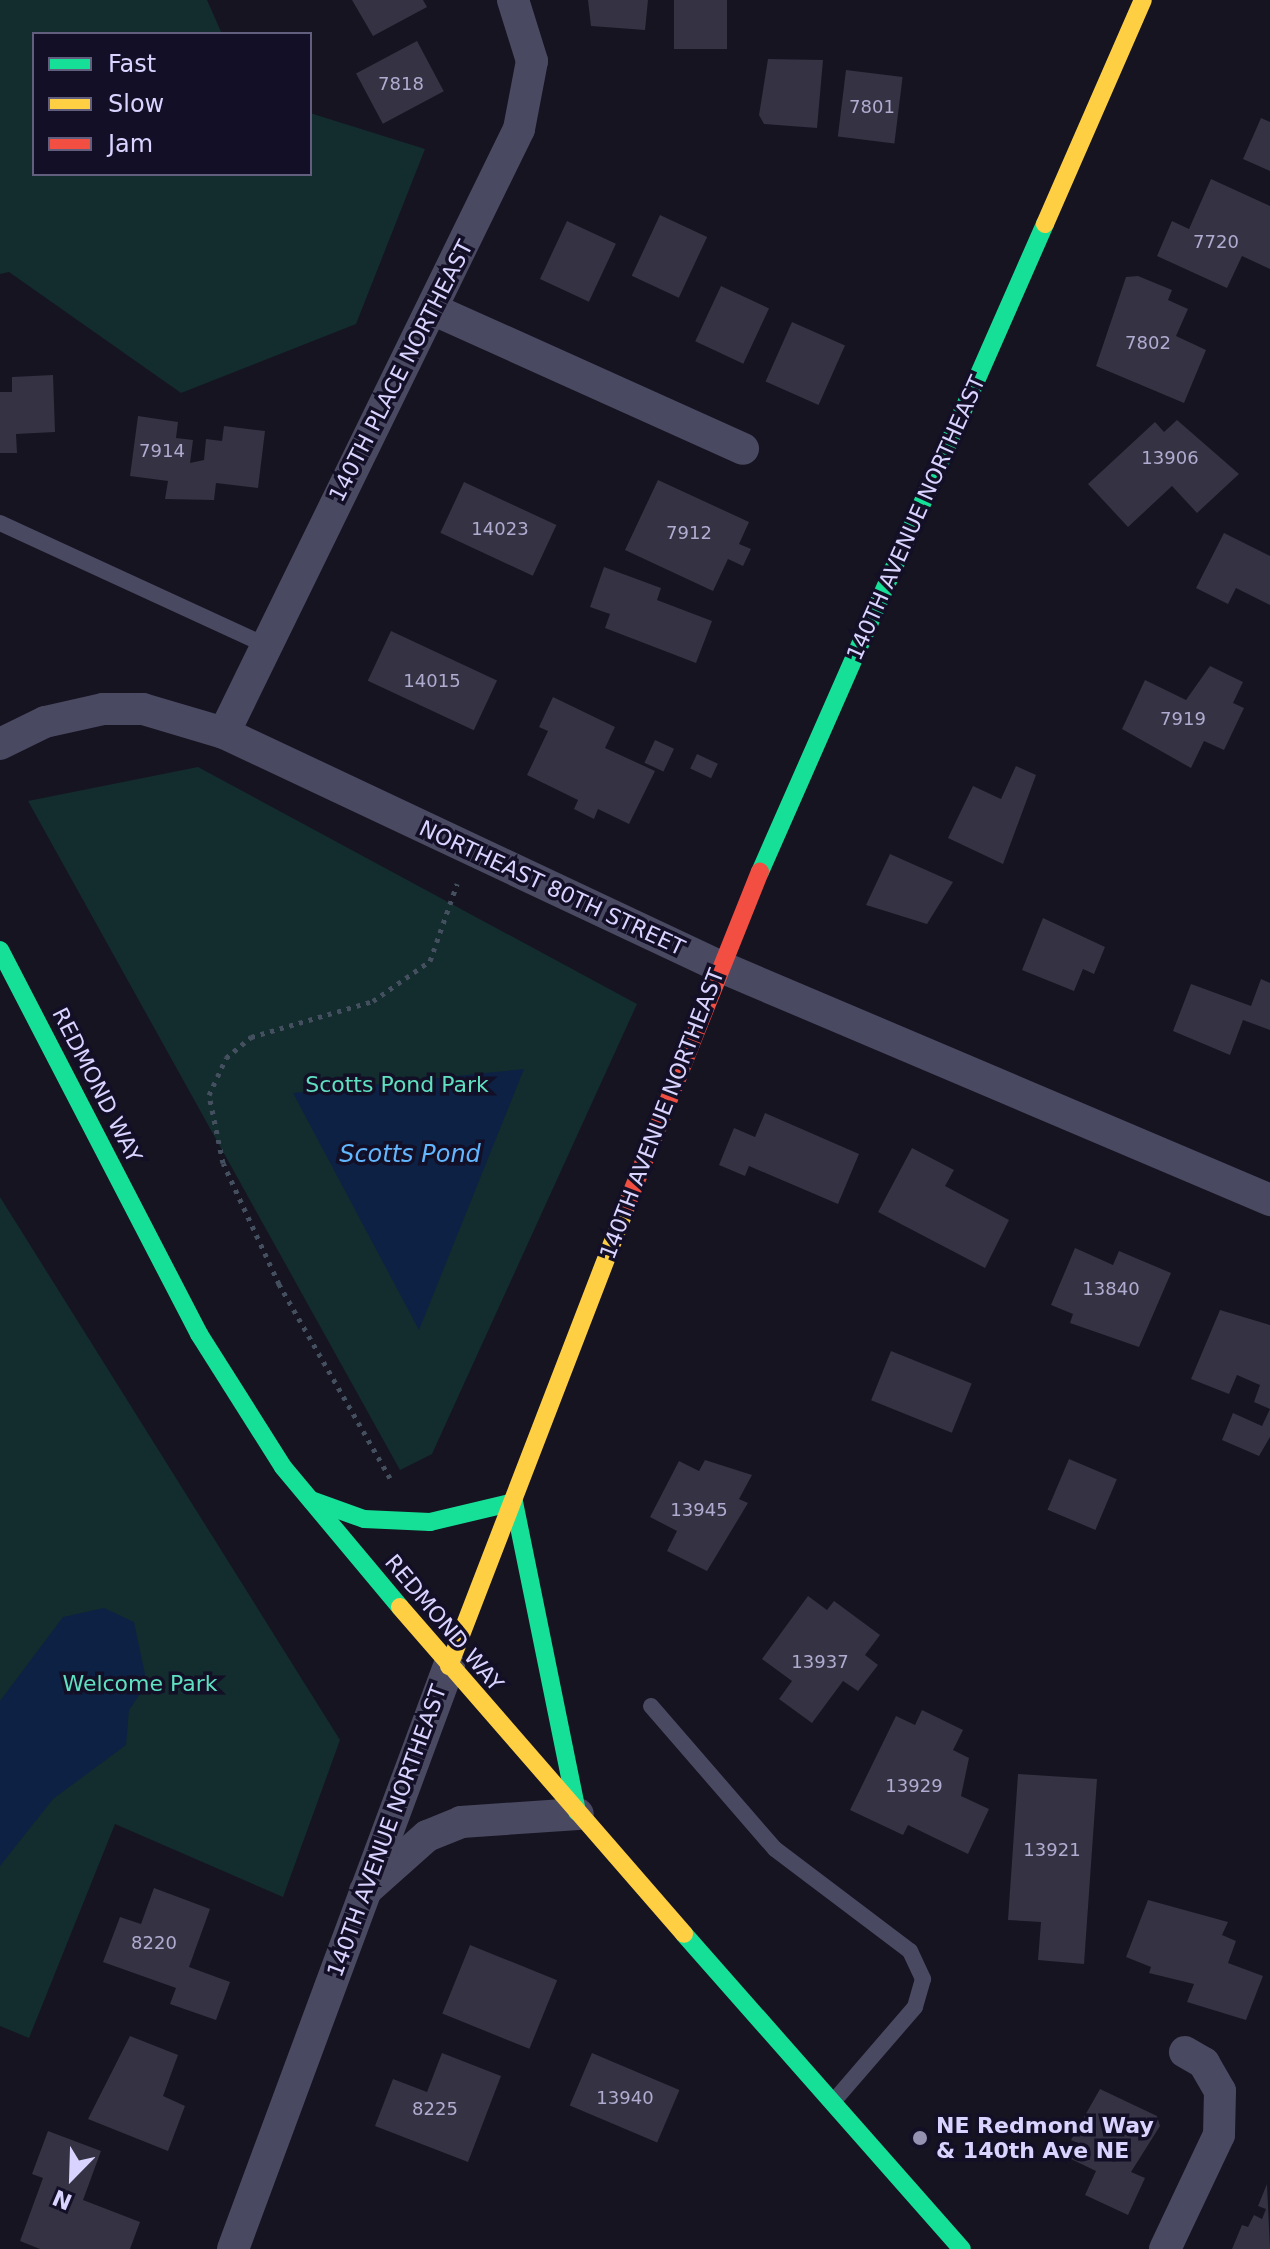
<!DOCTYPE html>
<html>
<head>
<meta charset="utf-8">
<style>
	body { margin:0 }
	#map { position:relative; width:1270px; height:2249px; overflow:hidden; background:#161421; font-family:"DejaVu Sans",sans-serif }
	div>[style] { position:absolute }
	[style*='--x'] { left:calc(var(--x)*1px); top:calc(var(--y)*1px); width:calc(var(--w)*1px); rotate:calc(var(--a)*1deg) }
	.green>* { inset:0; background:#132c2d }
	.water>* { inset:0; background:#0d2144 }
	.building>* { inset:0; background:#343243; transform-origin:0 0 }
	.path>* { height:5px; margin-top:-2.5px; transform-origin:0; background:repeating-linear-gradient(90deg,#44505f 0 4px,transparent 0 10px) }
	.lane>* { height:16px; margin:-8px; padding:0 8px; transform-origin:8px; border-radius:8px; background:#4a4962 }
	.street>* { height:32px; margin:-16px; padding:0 16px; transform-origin:16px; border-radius:16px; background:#4a4962 }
	.fast>* { height:18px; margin:-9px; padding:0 9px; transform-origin:9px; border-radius:9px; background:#16e098 }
	.slow>* { height:18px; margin:-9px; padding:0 9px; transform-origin:9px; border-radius:9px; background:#ffcf43 }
	.jam>* { height:18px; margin:-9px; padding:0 9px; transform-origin:9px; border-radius:9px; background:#f24e42 }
	.dots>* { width:22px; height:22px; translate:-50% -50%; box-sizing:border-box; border:4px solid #130f26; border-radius:50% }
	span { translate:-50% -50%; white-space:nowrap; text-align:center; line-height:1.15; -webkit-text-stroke:7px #130f26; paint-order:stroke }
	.number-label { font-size:18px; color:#b0acd0 }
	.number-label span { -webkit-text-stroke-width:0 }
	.street-label { font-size:22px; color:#d9d4ff }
	.park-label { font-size:22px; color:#5fe0c0 }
	.poi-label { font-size:22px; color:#d9d4ff; font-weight:700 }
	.left { translate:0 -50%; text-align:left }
	.water-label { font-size:24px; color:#62b6ff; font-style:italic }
	.legend { position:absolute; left:32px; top:32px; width:280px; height:144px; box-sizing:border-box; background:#130f26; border:2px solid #625e7d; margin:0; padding:10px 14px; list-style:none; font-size:24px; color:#d9d4ff }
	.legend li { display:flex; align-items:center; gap:16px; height:40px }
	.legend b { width:40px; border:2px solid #625e7d }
	.north { position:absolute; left:32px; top:2137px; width:80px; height:80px; -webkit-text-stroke:6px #130f26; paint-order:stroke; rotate:203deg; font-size:22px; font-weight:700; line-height:32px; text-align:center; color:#d9d4ff }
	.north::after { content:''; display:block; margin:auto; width:28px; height:36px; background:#d9d4ff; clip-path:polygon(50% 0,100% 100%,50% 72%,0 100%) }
</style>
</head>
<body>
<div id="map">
	<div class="green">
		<div style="clip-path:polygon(0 0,207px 0,222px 34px,34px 34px,34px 174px,310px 174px,310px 113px,425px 149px,356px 324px,181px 393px,9px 272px,0 274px)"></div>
		<div style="clip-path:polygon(198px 767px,637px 1004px,432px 1454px,400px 1470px,28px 801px)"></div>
		<div style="clip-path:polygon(0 1197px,340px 1740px,283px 1897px,115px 1824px,29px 2038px,0 2026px)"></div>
	</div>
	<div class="water">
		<div style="clip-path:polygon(524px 1069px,419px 1330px,293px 1093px)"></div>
		<div style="clip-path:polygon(104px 1608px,134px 1622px,147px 1684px,129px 1710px,126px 1745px,53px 1799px,0 1866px,0 1701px,63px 1617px)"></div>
	</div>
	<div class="building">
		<div style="clip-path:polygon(352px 0,423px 0,427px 7px,373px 36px)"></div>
		<div style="clip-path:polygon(588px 0,648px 0,645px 30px,591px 26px)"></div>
		<div style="left:674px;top:0;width:53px;height:49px"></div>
		<div style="left:417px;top:41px;width:57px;height:69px;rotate:62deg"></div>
		<div style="clip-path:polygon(768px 59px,823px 60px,817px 128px,764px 124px,759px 115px)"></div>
		<div style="left:846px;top:70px;width:57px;height:67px;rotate:7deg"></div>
		<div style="clip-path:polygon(1261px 118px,1270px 122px,1270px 171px,1243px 159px)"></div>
		<div style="clip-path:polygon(1211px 179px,1270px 206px,1270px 269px,1242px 256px,1227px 288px,1157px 256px,1172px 221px,1189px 229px)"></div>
		<div style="left:660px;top:215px;width:52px;height:67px;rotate:25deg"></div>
		<div style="left:567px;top:221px;width:54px;height:64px;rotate:25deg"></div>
		<div style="clip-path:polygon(1138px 276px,1172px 290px,1168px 300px,1188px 309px,1176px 336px,1206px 350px,1184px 403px,1096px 366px,1126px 277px)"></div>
		<div style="left:721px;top:286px;width:53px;height:61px;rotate:25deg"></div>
		<div style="left:792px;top:322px;width:58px;height:65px;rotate:24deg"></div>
		<div style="clip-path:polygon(53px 375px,55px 432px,16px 434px,17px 453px,0 453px,0 392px,12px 392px,12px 377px)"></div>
		<div style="clip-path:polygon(138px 416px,178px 422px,176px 438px,193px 440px,190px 463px,204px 460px,206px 439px,222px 441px,224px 426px,265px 431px,258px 488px,216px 483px,214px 500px,165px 499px,168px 481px,130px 476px)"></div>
		<div style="clip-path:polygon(1177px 420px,1239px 474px,1197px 513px,1172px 486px,1128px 527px,1088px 484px,1155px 422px,1164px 432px)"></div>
		<div style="clip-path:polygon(658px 480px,749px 522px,739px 544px,751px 549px,743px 566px,728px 559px,713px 591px,625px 550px)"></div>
		<div style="left:464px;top:482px;width:102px;height:56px;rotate:25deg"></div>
		<div style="clip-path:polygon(1224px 533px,1270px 556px,1270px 605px,1236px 588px,1228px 604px,1196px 588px)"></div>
		<div style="clip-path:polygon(604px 567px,661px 588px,657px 600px,712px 621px,696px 663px,605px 628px,610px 614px,590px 607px)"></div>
		<div style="left:391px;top:631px;width:117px;height:55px;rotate:25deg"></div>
		<div style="clip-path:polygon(1210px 666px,1243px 682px,1233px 703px,1244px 708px,1224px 750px,1204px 741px,1191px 768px,1122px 729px,1145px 680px,1186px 700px)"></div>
		<div style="clip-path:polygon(553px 697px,615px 727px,605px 748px,655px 771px,629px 824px,598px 809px,594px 819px,574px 809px,578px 800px,527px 775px,548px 731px,539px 727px)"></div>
		<div style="left:655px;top:740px;width:21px;height:25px;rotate:25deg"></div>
		<div style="left:697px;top:754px;width:23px;height:16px;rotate:25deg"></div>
		<div style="clip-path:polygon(1016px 766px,1036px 775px,1003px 864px,948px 838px,973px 786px,1001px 799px)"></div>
		<div style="clip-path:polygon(890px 854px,953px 882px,927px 924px,866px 905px)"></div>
		<div style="clip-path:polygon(1043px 918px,1105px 947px,1094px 974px,1083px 969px,1074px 991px,1022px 970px)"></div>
		<div style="clip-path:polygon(1261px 979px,1270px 983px,1270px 1030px,1243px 1020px,1230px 1055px,1173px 1031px,1191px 984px,1251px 1006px)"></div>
		<div style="clip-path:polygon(765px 1113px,859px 1154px,838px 1204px,749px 1166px,745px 1176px,719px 1165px,734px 1128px,755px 1137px)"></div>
		<div style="clip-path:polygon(912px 1148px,954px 1170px,945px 1186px,1009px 1220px,985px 1268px,878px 1212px)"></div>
		<div style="clip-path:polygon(1075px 1248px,1113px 1265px,1119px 1251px,1171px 1273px,1139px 1347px,1070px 1323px,1073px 1314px,1051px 1305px)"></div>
		<div style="clip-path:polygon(1220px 1310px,1270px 1325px,1270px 1437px,1259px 1456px,1222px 1440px,1233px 1413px,1262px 1426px,1270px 1409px,1254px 1402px,1260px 1385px,1237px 1375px,1229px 1394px,1191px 1379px)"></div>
		<div style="left:891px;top:1351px;width:87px;height:53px;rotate:22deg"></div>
		<div style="left:1069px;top:1459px;width:52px;height:55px;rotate:23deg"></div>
		<div style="clip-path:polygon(705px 1460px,752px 1475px,739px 1499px,748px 1503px,707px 1571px,667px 1551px,677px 1531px,650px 1517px,679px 1461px,699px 1471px)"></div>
		<div style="clip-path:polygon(808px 1596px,827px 1610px,834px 1601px,880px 1635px,865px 1655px,878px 1665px,858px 1691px,843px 1681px,812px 1723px,779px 1699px,792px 1681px,762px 1659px)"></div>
		<div style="clip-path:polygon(922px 1710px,963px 1730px,953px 1750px,969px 1758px,961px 1796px,989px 1809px,968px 1854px,908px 1825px,903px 1835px,850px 1810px,896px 1716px,915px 1725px)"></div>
		<div style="clip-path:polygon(1018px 1774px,1097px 1779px,1084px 1964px,1038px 1960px,1041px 1922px,1008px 1920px)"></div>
		<div style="clip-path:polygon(154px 1888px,210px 1909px,189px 1967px,230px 1982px,216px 2020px,170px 2004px,176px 1988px,103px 1962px,120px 1917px,141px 1924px)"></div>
		<div style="clip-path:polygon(1148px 1900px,1228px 1922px,1222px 1935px,1236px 1941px,1228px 1963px,1263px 1976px,1246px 2020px,1187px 2002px,1194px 1984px,1149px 1973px,1151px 1967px,1126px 1957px)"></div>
		<div style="left:470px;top:1945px;width:94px;height:74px;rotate:22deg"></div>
		<div style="clip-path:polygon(130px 2036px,178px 2055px,163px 2096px,185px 2106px,168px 2151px,88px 2119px)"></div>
		<div style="clip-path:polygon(442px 2053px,501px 2076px,468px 2162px,375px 2126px,393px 2079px,427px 2092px)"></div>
		<div style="left:592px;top:2053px;width:95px;height:57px;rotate:23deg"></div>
		<div style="clip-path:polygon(1100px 2089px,1157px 2116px,1160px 2126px,1131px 2172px,1145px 2178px,1128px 2215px,1085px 2195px,1096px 2171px,1071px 2159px,1078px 2143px,1071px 2140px)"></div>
		<div style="clip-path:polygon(48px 2131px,101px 2151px,83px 2200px,140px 2222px,130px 2249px,40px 2249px,20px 2241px,43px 2178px,32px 2174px)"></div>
		<div style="clip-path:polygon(1267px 2184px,1270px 2249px,1232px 2249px,1242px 2225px,1248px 2227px,1254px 2215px,1262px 2219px,1266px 2209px,1258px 2206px)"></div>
	</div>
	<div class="path">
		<div style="--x:390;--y:1478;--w:224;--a:-119.8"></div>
		<div style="--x:279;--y:1284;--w:133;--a:-114.8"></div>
		<div style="--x:223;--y:1163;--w:69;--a:-101.6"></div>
		<div style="--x:209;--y:1095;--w:41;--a:-65.3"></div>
		<div style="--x:226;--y:1058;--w:33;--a:-40"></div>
		<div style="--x:251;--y:1037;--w:127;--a:-16.4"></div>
		<div style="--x:373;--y:1001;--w:70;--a:-35.1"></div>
		<div style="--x:430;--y:961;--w:82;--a:-70.7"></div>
	</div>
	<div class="lane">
		<div style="--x:0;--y:523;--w:289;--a:24.7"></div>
		<div style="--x:651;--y:1706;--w:189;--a:49.1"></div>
		<div style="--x:775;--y:1849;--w:169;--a:37.1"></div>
		<div style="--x:910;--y:1951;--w:31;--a:65"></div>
		<div style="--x:923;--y:1979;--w:29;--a:106"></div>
		<div style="--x:915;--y:2007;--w:124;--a:130.8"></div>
	</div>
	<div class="street">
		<div style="--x:432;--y:309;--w:341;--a:24.2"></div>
		<div style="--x:224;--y:733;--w:672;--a:-63.97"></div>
		<div style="--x:519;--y:129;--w:69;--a:-79.2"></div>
		<div style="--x:532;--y:61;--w:64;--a:-107.3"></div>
		<div style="--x:0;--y:744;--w:50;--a:-26.1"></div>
		<div style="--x:45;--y:722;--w:59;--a:-12.6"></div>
		<div style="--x:103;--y:709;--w:40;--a:0"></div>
		<div style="--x:143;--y:709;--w:84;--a:16.5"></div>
		<div style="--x:224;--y:733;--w:547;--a:25.21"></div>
		<div style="--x:719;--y:966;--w:599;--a:23.01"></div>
		<div style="--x:365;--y:1891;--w:83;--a:-41.6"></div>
		<div style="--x:427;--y:1836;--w:37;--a:-22"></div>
		<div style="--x:461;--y:1822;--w:117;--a:-3.9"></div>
		<div style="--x:233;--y:2249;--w:622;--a:-69.67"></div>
		<div style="--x:1165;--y:2249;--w:126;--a:-64.7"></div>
		<div style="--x:1219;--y:2135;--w:44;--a:-88.7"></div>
		<div style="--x:1220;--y:2091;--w:32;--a:-120"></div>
		<div style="--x:1204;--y:2063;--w:22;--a:-150"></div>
	</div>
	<div class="fast">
		<div style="--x:760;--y:872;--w:708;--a:-66.26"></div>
		<div style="--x:0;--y:950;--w:433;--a:62.6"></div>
		<div style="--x:199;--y:1334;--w:157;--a:57.7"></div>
		<div style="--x:283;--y:1467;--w:182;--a:50.1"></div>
		<div style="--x:311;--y:1500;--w:56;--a:19.7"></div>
		<div style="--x:364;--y:1519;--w:66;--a:2.6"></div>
		<div style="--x:430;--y:1522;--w:86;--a:-13.4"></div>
		<div style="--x:514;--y:1502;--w:316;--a:78.5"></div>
		<div style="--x:684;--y:1934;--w:420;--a:48.6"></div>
	</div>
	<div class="slow">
		<div style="--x:1045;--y:224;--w:244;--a:-66.4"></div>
		<div style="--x:400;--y:1607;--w:433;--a:49"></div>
		<div style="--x:449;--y:1666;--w:495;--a:-68.9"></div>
	</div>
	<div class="jam">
		<div style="--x:627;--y:1204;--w:358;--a:-68.2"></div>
	</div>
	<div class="dots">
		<div style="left:920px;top:2138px;background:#9591b1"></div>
	</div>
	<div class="number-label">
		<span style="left:401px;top:84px">7818</span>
		<span style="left:872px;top:107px">7801</span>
		<span style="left:1216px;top:242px">7720</span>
		<span style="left:1148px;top:343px">7802</span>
		<span style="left:162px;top:451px">7914</span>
		<span style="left:1170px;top:458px">13906</span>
		<span style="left:500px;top:529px">14023</span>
		<span style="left:689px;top:533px">7912</span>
		<span style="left:432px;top:681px">14015</span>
		<span style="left:1183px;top:719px">7919</span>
		<span style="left:1111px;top:1289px">13840</span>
		<span style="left:699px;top:1510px">13945</span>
		<span style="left:820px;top:1662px">13937</span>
		<span style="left:914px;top:1786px">13929</span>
		<span style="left:1052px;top:1850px">13921</span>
		<span style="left:154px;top:1943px">8220</span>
		<span style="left:625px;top:2098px">13940</span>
		<span style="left:435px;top:2109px">8225</span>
	</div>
	<div class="street-label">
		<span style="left:401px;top:371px;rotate:-63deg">140TH PLACE NORTHEAST</span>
		<span style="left:916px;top:518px;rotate:-66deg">140TH AVENUE NORTHEAST</span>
		<span style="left:552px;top:888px;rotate:25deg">NORTHEAST 80TH STREET</span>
		<span style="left:97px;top:1085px;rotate:63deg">REDMOND WAY</span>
		<span style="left:662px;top:1114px;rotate:-69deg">140TH AVENUE NORTHEAST</span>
		<span style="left:444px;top:1623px;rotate:50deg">REDMOND WAY</span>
		<span style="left:387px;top:1831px;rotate:-70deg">140TH AVENUE NORTHEAST</span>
	</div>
	<div class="park-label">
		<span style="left:397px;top:1085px">Scotts Pond Park</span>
		<span style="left:140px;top:1684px">Welcome Park</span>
	</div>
	<div class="poi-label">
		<span class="left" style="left:936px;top:2138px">NE Redmond Way<br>&amp; 140th Ave NE</span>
	</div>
	<div class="water-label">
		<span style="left:410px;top:1155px">Scotts Pond</span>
	</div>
	<ul class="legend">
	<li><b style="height:10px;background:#16e098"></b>Fast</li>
	<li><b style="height:10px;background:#ffcf43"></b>Slow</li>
	<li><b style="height:10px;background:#f24e42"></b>Jam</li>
	</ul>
	<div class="north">N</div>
</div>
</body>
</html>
